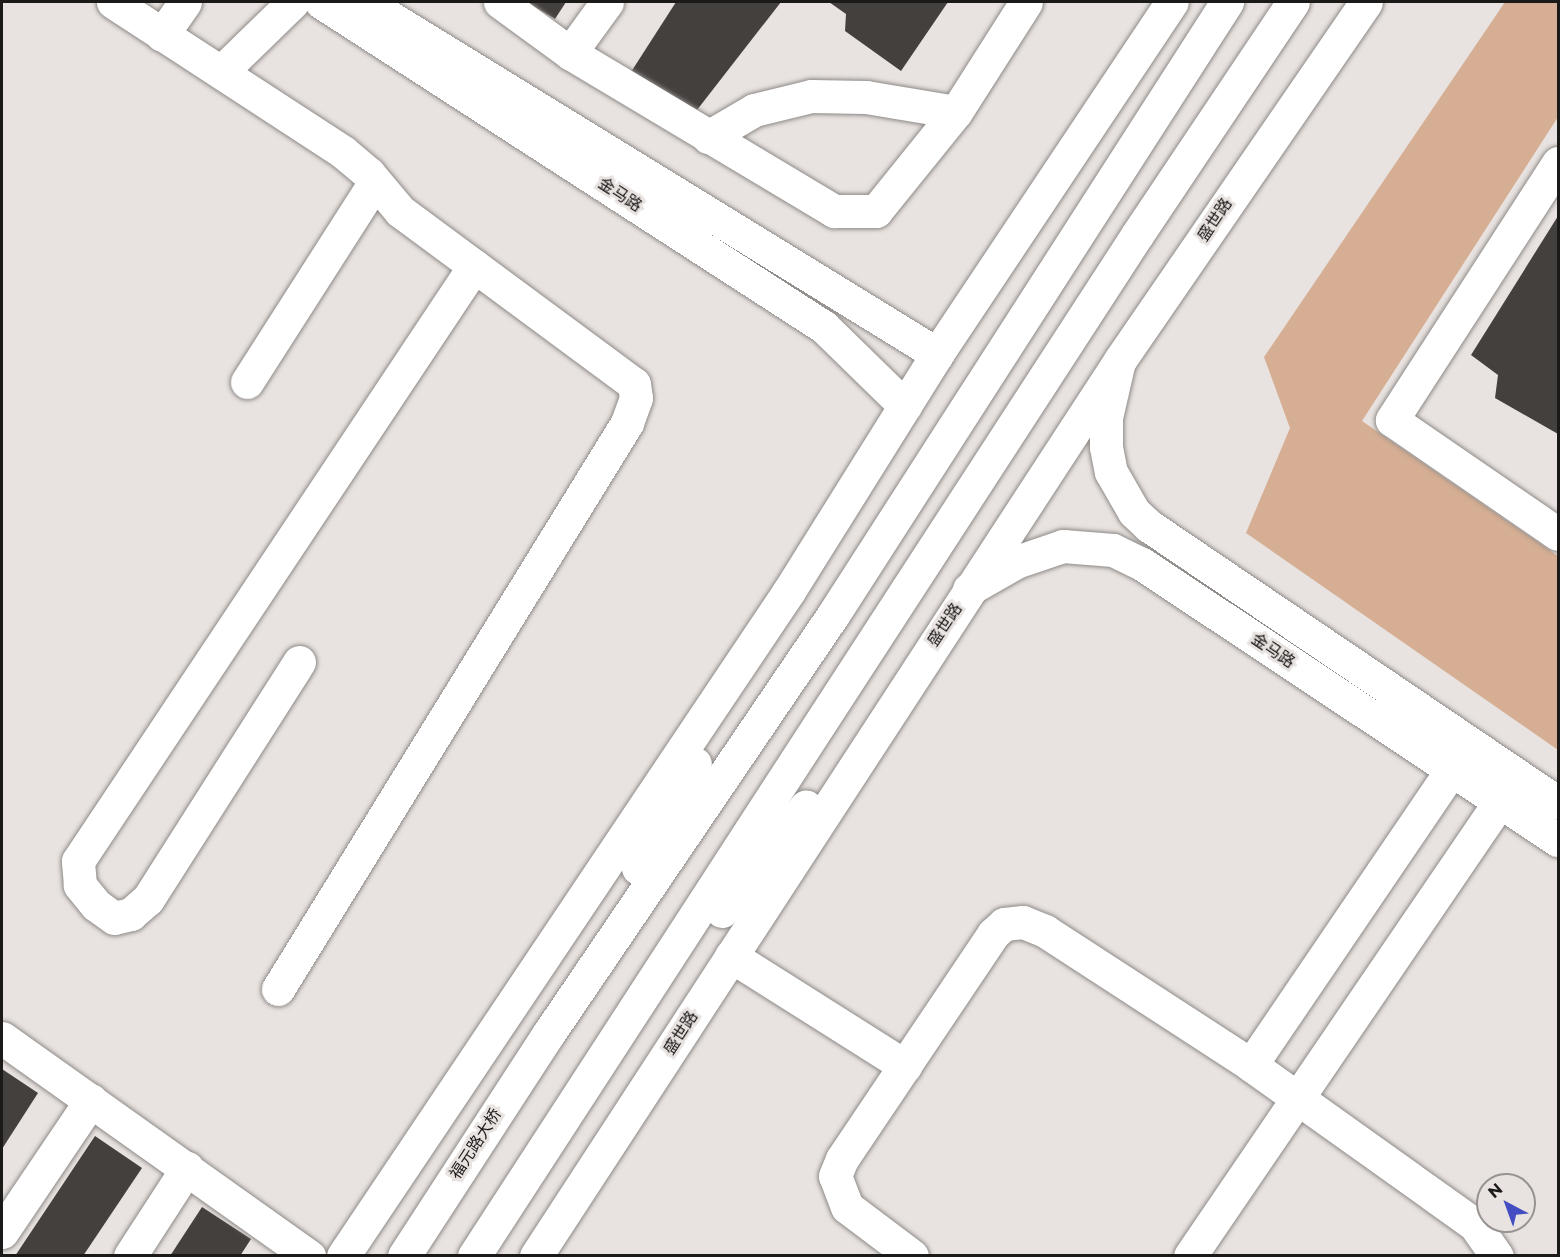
<!DOCTYPE html>
<html>
<head>
<meta charset="utf-8">
<style>
	body { margin:0 }
	#map { position:relative; width:1560px; height:1257px; overflow:hidden; background:#e8e3e0; font-family:Montserrat,"Noto Sans SC",sans-serif }
	div>[style] { position:absolute }
	[style*='--x'] { left:calc(var(--x)*1px); top:calc(var(--y)*1px); width:calc(var(--w)*1px); rotate:calc(var(--a)*1deg) }
	.green>* { inset:0; background:#d5ae93 }
	.building>* { inset:0; background:#44403e }
	.roads { filter:drop-shadow(0 0 2px #8e8a87) drop-shadow(0 0 2px #8e8a87) }
	.minor>* { height:33px; margin:-16.5px; padding:0 16.5px; transform-origin:16.5px; border-radius:16.5px; background:#fff }
	.tertiary>* { height:33px; margin:-16.5px; padding:0 16.5px; transform-origin:16.5px; border-radius:16.5px; background:#fff }
	.secondary>* { height:33px; margin:-16.5px; padding:0 16.5px; transform-origin:16.5px; border-radius:16.5px; background:#fff }
	.primary>* { height:33px; margin:-16.5px; padding:0 16.5px; transform-origin:16.5px; border-radius:16.5px; background:#fff }
	span { translate:-50% -50%; white-space:nowrap; text-align:center; line-height:1.15; -webkit-text-stroke:6px #e8e3e0; paint-order:stroke }
	.street-label { font-size:16px; color:#1b1a19 }
	.frame { position:absolute; inset:0; border:3px solid #1b1a19; pointer-events:none }
	.north { position:absolute; left:1476px; top:1173px; width:60px; height:60px; box-sizing:border-box; background:#e8e3e0; border:2px solid #969390; border-radius:50%; rotate:319deg; font-size:16px; font-weight:700; line-height:24px; text-align:center; color:#1b1a19 }
	.north::after { content:''; display:block; margin:auto; width:21px; height:27px; background:#444dc2; clip-path:polygon(50% 0,100% 100%,50% 72%,0 100%) }
</style>
</head>
<body>
<div id="map">
	<div class="green">
		<div style="clip-path:polygon(1505px 2px,1558px 2px,1558px 117px,1362px 421px,1558px 556px,1558px 750px,1246px 533px,1290px 428px,1264px 357px)"></div>
	</div>
	<div class="building">
		<div style="clip-path:polygon(527px 2px,566px 2px,555px 19px)"></div>
		<div style="clip-path:polygon(676px 2px,781px 2px,697px 110px,631px 72px)"></div>
		<div style="clip-path:polygon(829px 2px,948px 2px,901px 71px,845px 31px,846px 14px)"></div>
		<div style="clip-path:polygon(1558px 216px,1558px 434px,1495px 398px,1498px 375px,1471px 355px)"></div>
		<div style="clip-path:polygon(2px 1069px,38px 1093px,2px 1149px)"></div>
		<div style="clip-path:polygon(95px 1136px,142px 1168px,83px 1256px,15px 1256px)"></div>
		<div style="clip-path:polygon(202px 1207px,251px 1239px,240px 1256px,170px 1256px)"></div>
	</div>
	<div class="roads">
		<div class="minor">
			<div style="--x:113;--y:2;--w:275;--a:33.1"></div>
			<div style="--x:343;--y:152;--w:34;--a:40"></div>
			<div style="--x:369;--y:174;--w:48;--a:50"></div>
			<div style="--x:400;--y:211;--w:291;--a:36.5"></div>
			<div style="--x:634;--y:384;--w:14;--a:82"></div>
			<div style="--x:636;--y:398;--w:27;--a:110"></div>
			<div style="--x:627;--y:423;--w:665;--a:121.66"></div>
			<div style="--x:500;--y:2;--w:87;--a:36.1"></div>
			<div style="--x:570;--y:53;--w:308;--a:30.9"></div>
			<div style="--x:834;--y:211;--w:42;--a:0"></div>
			<div style="--x:876;--y:211;--w:127;--a:-51.1"></div>
			<div style="--x:956;--y:112;--w:130;--a:-57.5"></div>
			<div style="--x:162;--y:35;--w:40;--a:-55.1"></div>
			<div style="--x:570;--y:53;--w:63;--a:-54"></div>
			<div style="--x:221;--y:72;--w:100;--a:-44.2"></div>
			<div style="--x:708;--y:137;--w:53;--a:-30.4"></div>
			<div style="--x:754;--y:110;--w:59;--a:-13.8"></div>
			<div style="--x:811;--y:96;--w:55;--a:1"></div>
			<div style="--x:866;--y:97;--w:91;--a:9.5"></div>
			<div style="--x:1558;--y:163;--w:306;--a:122.9"></div>
			<div style="--x:1392;--y:420;--w:201;--a:34.5"></div>
			<div style="--x:247;--y:382;--w:237;--a:-57.4"></div>
			<div style="--x:299;--y:662;--w:281;--a:122.5"></div>
			<div style="--x:148;--y:899;--w:23;--a:139"></div>
			<div style="--x:131;--y:914;--w:17;--a:167"></div>
			<div style="--x:114;--y:918;--w:22;--a:-144"></div>
			<div style="--x:96;--y:905;--w:26;--a:-129"></div>
			<div style="--x:80;--y:885;--w:24;--a:-95"></div>
			<div style="--x:78;--y:861;--w:715;--a:-56.35"></div>
			<div style="--x:731;--y:956;--w:206;--a:32.3"></div>
			<div style="--x:2;--y:1038;--w:377;--a:35.4"></div>
			<div style="--x:1251;--y:1065;--w:384;--a:-55.8"></div>
			<div style="--x:2;--y:1232;--w:159;--a:-56"></div>
			<div style="--x:130;--y:1256;--w:105;--a:-57.1"></div>
			<div style="--x:912;--y:1256;--w:81;--a:-143"></div>
			<div style="--x:847;--y:1207;--w:33;--a:-111"></div>
			<div style="--x:835;--y:1176;--w:18;--a:-68"></div>
			<div style="--x:842;--y:1159;--w:271;--a:-56.1"></div>
			<div style="--x:993;--y:934;--w:15;--a:-42"></div>
			<div style="--x:1004;--y:924;--w:19;--a:-6"></div>
			<div style="--x:1023;--y:922;--w:24;--a:22"></div>
			<div style="--x:1045;--y:931;--w:246;--a:33"></div>
			<div style="--x:1251;--y:1065;--w:275;--a:35.5"></div>
			<div style="--x:1475;--y:1225;--w:38;--a:55"></div>
			<div style="--x:1190;--y:1256;--w:577;--a:-55.73"></div>
		</div>
		<div class="tertiary">
			<div style="--x:321;--y:2;--w:599;--a:32.87"></div>
			<div style="--x:824;--y:327;--w:113;--a:44.3"></div>
			<div style="--x:365;--y:2;--w:672;--a:31.61"></div>
		</div>
		<div class="secondary">
			<div style="--x:1118;--y:365;--w:54;--a:102.8"></div>
			<div style="--x:1106;--y:418;--w:29;--a:90"></div>
			<div style="--x:1106;--y:447;--w:25;--a:79"></div>
			<div style="--x:1111;--y:472;--w:46;--a:60.1"></div>
			<div style="--x:1134;--y:512;--w:21;--a:43"></div>
			<div style="--x:1149;--y:526;--w:494;--a:34.1"></div>
			<div style="--x:969;--y:589;--w:54;--a:-29.9"></div>
			<div style="--x:1016;--y:562;--w:50;--a:-18.8"></div>
			<div style="--x:1063;--y:546;--w:50;--a:4.6"></div>
			<div style="--x:1113;--y:550;--w:32;--a:26"></div>
			<div style="--x:1142;--y:564;--w:499;--a:33.6"></div>
		</div>
		<div class="primary">
			<div style="--x:638;--y:868;--w:119;--a:-61.5"></div>
			<div style="--x:722;--y:911;--w:134;--a:-51.3"></div>
			<div style="--x:343;--y:1256;--w:801;--a:-56.15"></div>
			<div style="--x:789;--y:591;--w:279;--a:-58"></div>
			<div style="--x:937;--y:354;--w:423;--a:-56.3"></div>
			<div style="--x:404;--y:1256;--w:266;--a:-57"></div>
			<div style="--x:549;--y:1033;--w:505;--a:-55.81"></div>
			<div style="--x:833;--y:615;--w:729;--a:-57.27"></div>
			<div style="--x:474;--y:1256;--w:1217;--a:-57"></div>
			<div style="--x:1137;--y:235;--w:280;--a:-56.2"></div>
			<div style="--x:536;--y:1256;--w:1070;--a:-56.9"></div>
			<div style="--x:1120;--y:360;--w:434;--a:-55.5"></div>
		</div>
	</div>
	<div class="street-label">
		<span style="left:620px;top:195px;rotate:33deg">金马路</span>
		<span style="left:1215px;top:220px;rotate:-56deg">盛世路</span>
		<span style="left:945px;top:625px;rotate:-56deg">盛世路</span>
		<span style="left:1273px;top:651px;rotate:34deg">金马路</span>
		<span style="left:681px;top:1033px;rotate:-57deg">盛世路</span>
		<span style="left:476px;top:1144px;rotate:-57deg">福元路大桥</span>
	</div>
	<div class="frame"></div>
	<div class="north">N</div>
</div>
</body>
</html>
